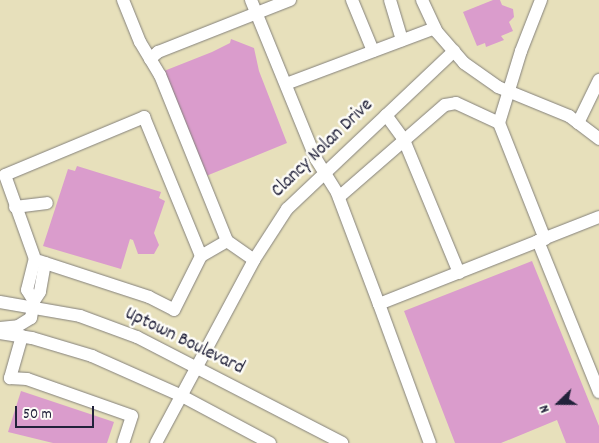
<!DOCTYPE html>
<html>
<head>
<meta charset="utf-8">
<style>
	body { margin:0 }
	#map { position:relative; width:599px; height:443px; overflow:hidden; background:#e7e0bb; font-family:Dekko,sans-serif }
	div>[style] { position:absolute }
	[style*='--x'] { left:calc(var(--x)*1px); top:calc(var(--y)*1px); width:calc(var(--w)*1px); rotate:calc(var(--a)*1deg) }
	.building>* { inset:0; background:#da9ccc }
	.roads { filter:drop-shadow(0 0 1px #84817b) drop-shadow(0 0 1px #84817b) }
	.minor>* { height:12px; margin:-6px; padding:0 6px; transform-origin:6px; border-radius:6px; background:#fff }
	span { translate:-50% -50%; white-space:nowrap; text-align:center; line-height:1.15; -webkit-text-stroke:5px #fdfcf7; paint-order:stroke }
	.street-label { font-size:19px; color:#22223b }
	.north { position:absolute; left:534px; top:378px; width:50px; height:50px; -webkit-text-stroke:4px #fdfcf7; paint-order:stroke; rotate:248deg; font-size:14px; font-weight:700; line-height:20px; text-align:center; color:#22223b }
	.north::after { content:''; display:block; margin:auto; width:18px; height:22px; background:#22223b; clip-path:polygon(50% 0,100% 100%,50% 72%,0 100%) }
	.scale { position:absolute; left:15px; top:406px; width:79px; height:22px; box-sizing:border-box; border:2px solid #22223b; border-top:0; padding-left:6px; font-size:15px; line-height:18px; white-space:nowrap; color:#22223b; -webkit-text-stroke:4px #fdfcf7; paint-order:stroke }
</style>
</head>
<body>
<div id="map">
	<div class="building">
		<div style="clip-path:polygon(493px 0,500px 0,502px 5px,513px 9px,514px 17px,509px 22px,513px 31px,501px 36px,504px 40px,486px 47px,485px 43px,477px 46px,463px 12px)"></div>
		<div style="clip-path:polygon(231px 39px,254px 48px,259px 71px,287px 143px,206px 176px,164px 71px,212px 52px,230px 43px)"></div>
		<div style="clip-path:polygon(77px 166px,161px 192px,159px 198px,165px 201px,154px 233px,159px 245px,154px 254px,138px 254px,133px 240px,130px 239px,121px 269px,43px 246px,68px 169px,75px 171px)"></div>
		<div style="clip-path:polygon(532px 261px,599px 426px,599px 443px,566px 443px,557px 420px,501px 443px,455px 443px,404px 311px)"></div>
		<div style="clip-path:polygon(21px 391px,114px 422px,107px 443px,53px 443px,8px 432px)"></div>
	</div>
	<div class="roads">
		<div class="minor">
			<div style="--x:123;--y:0;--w:45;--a:68"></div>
			<div style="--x:140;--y:42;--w:39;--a:59"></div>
			<div style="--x:160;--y:75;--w:179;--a:68"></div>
			<div style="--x:227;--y:241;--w:33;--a:35"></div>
			<div style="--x:251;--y:0;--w:172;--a:67.8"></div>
			<div style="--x:316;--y:159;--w:40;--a:58"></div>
			<div style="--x:337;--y:193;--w:119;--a:69.3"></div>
			<div style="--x:379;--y:304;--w:171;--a:-21.6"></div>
			<div style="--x:352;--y:0;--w:55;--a:67.6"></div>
			<div style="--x:390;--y:0;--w:42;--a:73.3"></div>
			<div style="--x:422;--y:0;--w:35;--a:65"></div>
			<div style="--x:437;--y:32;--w:41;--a:48.9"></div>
			<div style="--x:464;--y:63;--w:42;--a:35.2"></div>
			<div style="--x:498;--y:87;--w:77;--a:22.2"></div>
			<div style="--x:569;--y:116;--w:38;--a:37"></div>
			<div style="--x:541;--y:0;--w:55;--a:111.4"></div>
			<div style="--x:521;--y:51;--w:75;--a:107"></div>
			<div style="--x:499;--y:123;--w:125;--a:68.4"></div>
			<div style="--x:150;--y:59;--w:11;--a:-41"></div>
			<div style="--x:158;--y:52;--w:142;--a:-21.5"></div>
			<div style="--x:286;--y:84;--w:159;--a:-20.6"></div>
			<div style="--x:386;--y:115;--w:31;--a:54"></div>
			<div style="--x:404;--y:140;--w:144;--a:67.5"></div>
			<div style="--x:578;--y:123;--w:48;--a:-64"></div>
			<div style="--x:339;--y:197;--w:140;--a:-41"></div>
			<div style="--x:445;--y:105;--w:11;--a:-10"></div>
			<div style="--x:456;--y:103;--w:47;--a:24.9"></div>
			<div style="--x:15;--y:207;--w:32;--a:-7"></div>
			<div style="--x:599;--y:217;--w:66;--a:158.5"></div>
			<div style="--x:538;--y:241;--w:163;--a:68"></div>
			<div style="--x:39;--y:261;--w:116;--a:18.1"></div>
			<div style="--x:149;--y:297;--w:28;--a:27"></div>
			<div style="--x:174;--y:310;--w:60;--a:-63.4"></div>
			<div style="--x:201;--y:256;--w:30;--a:-30"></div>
			<div style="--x:45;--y:263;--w:29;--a:100"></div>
			<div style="--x:40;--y:292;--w:11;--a:124"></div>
			<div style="--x:34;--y:301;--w:13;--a:-122"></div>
			<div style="--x:27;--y:290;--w:32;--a:-76"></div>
			<div style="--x:35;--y:259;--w:89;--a:-109.7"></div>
			<div style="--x:5;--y:175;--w:151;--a:-22.6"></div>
			<div style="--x:144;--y:117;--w:150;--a:67.7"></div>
			<div style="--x:0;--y:302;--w:81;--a:9.9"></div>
			<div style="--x:80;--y:316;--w:61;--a:20.2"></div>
			<div style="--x:137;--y:337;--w:231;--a:27.3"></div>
			<div style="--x:379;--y:304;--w:148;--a:69.9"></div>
			<div style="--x:0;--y:328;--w:18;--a:-6"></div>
			<div style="--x:18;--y:326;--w:15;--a:-32"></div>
			<div style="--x:31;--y:318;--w:17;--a:-80"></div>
			<div style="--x:0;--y:333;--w:32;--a:9"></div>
			<div style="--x:32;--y:338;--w:63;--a:16.7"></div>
			<div style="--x:92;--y:356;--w:96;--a:23.9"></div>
			<div style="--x:180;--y:395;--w:102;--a:28.1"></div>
			<div style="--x:22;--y:336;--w:44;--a:105.9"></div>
			<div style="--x:10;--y:378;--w:17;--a:3"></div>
			<div style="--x:27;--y:379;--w:111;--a:19.4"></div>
			<div style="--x:132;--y:416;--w:28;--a:108"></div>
			<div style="--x:156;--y:443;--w:208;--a:-61.8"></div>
			<div style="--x:254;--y:260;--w:61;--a:-57.1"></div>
			<div style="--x:287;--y:209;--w:230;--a:-43.4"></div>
		</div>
	</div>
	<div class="street-label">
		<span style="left:323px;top:149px;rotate:-44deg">Clancy Nolan Drive</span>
		<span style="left:184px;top:342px;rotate:26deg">Uptown Boulevard</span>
	</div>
	<div class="north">N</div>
	<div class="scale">50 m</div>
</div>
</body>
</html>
